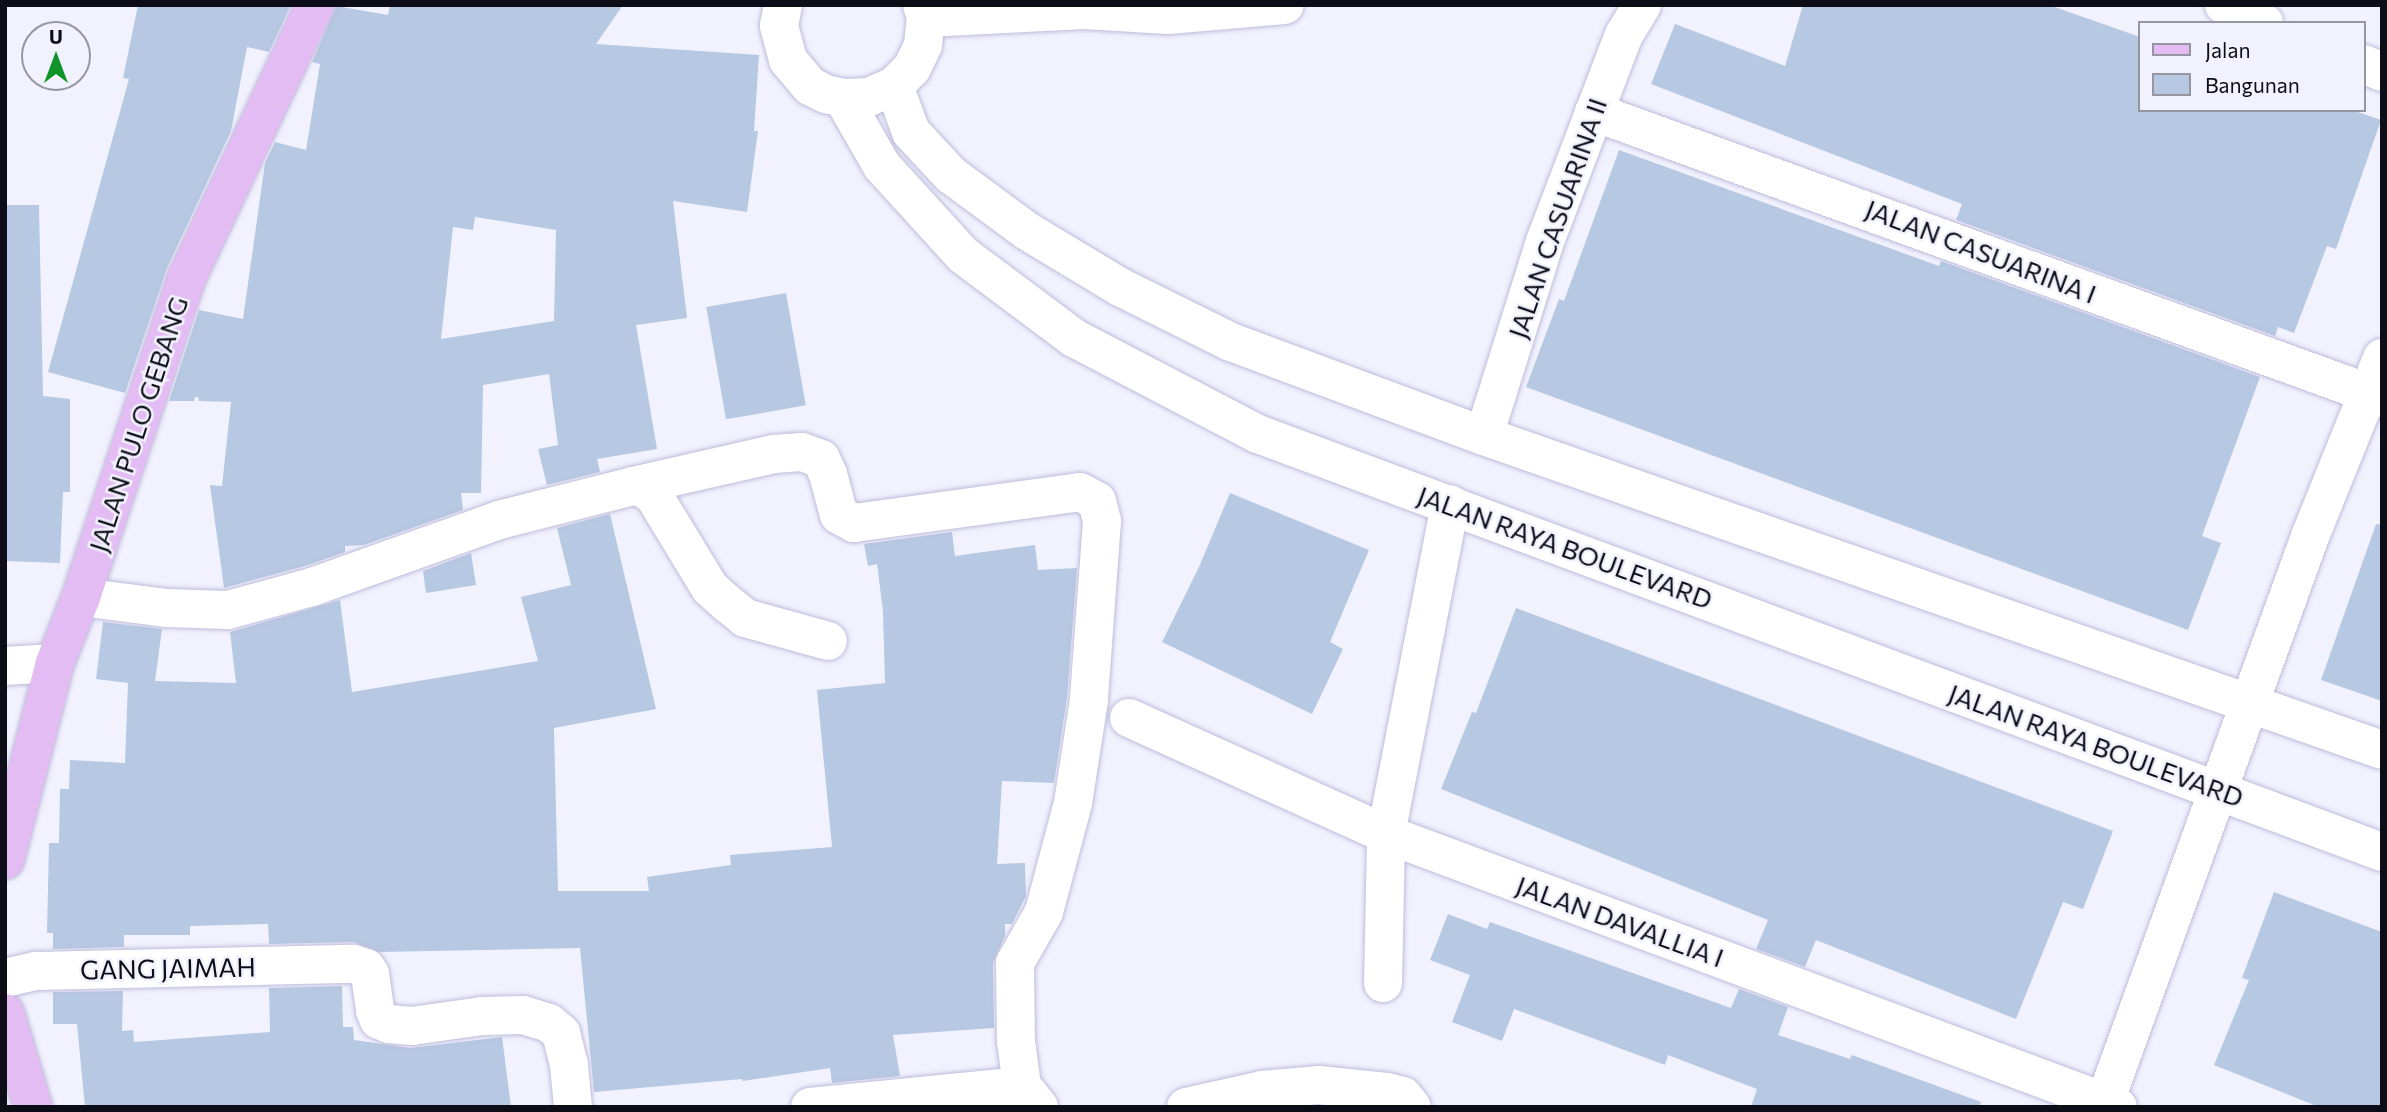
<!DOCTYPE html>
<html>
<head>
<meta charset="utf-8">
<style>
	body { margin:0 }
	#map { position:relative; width:2387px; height:1112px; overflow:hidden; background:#f2f2fe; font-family:Commissioner,sans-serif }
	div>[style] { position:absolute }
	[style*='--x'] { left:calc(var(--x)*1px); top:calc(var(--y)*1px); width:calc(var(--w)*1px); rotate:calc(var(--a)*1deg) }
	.building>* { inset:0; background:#b6c8e2; transform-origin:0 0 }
	.roads { filter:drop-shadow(0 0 2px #bebcdb) drop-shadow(0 0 2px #bebcdb) }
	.minor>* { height:38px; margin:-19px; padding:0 19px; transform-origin:19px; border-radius:19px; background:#fff }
	.major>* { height:38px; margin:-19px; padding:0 19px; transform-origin:19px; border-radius:19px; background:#e2bcf2 }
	span { translate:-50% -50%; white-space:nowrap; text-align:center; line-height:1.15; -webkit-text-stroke:5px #f2f2fe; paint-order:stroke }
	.street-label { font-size:26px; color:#0d0d17 }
	.frame { position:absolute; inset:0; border:7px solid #0d0d17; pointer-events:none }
	.legend { position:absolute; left:2138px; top:21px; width:228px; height:91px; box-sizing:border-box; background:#f2f2fe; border:2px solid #9696a2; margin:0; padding:9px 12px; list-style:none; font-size:21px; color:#0d0d17 }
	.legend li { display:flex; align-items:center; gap:14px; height:35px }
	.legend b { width:35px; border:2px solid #9696a2 }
	.north { position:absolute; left:21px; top:21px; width:70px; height:70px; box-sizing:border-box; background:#f2f2fe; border:2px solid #9696a2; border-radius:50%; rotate:0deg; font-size:19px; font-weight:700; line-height:28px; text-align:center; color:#0d0d17 }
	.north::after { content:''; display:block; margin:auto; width:24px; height:32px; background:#0e9428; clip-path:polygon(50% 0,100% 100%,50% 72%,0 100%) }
</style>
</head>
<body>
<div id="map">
	<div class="building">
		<div style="clip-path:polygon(138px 5px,291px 5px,269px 52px,247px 47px,231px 131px,167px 268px,125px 393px,48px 372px,129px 79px,123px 78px)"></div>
		<div style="clip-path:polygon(evenodd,390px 5px,623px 5px,596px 44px,759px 55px,754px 131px,758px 131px,747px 212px,673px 201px,687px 318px,636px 325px,657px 449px,597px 459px,600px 472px,547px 485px,538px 449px,558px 445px,549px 374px,483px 385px,481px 493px,461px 493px,463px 510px,364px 545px,345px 546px,345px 552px,305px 566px,224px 588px,210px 485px,222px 486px,231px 402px,199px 401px,198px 397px,195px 397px,194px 401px,169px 401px,199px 310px,243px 319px,265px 163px,275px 142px,306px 150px,320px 64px,312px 62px,336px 6px,388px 15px,390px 5px,475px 217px,556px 230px,554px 321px,441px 339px,453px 227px,473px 230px,475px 217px)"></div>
		<div style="clip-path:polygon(1803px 5px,2049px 5px,2140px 37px,2140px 110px,2352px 110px,2381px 120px,2336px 249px,2327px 246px,2294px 333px,2278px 327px,2275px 336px,1956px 220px,1962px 204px,1651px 84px,1675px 24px,1785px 66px)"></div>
		<div style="clip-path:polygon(1619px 150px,1939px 266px,1941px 261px,2260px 377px,2202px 536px,2221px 543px,2188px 630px,1526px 387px,1559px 299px,1564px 301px)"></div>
		<div style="clip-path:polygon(5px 205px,39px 205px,43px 396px,70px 399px,70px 492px,63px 492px,60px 563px,5px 561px)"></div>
		<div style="left:786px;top:293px;width:114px;height:81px;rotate:80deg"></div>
		<div style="clip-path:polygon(1230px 493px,1369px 550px,1330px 642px,1343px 649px,1312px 714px,1162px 642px,1199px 567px)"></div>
		<div style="clip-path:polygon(610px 514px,656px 709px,554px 728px,558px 891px,649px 891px,647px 877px,731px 865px,730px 855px,832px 847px,817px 690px,885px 683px,883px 611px,877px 564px,868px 566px,864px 544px,952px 532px,955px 556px,1035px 545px,1038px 570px,1077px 568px,1067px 698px,1054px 783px,1002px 781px,997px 864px,1025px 863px,1026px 896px,1012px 924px,1005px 924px,1005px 936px,993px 963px,994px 1028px,893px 1035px,900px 1076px,832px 1083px,830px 1068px,743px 1081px,742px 1079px,594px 1092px,580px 948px,379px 952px,353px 942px,269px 944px,268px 924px,190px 926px,190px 935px,124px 935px,124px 947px,53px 949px,53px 933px,47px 933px,49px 843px,59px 843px,60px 789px,69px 789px,70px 760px,125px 763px,128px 683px,96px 679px,103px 622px,162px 629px,155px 681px,236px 683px,230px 632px,340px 600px,352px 692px,538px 661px,521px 597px,571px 585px,557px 528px)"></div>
		<div style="clip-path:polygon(2376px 524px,2382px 525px,2382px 701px,2321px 680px)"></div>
		<div style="clip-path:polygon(471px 553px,476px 585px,426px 593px,423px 571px)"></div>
		<div style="clip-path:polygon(1516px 608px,2113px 831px,2083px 909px,2063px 902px,2016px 1019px,1816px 940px,1805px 967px,1756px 949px,1768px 920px,1441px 789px,1472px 712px,1476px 713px)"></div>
		<div style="clip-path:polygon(2274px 892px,2382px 932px,2382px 1107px,2319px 1107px,2214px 1065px,2249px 980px,2242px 978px)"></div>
		<div style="clip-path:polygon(1448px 914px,1487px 929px,1490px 922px,1731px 1008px,1739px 989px,1788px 1007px,1778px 1035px,1850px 1059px,1852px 1055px,1981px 1102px,1980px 1107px,1751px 1107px,1757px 1089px,1668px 1055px,1665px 1065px,1514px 1009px,1502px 1041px,1452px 1022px,1470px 975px,1430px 960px)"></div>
		<div style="clip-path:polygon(342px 986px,343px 1027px,353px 1027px,354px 1040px,410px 1048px,502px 1037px,511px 1107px,85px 1107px,77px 1024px,53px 1024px,53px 992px,123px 991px,122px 1031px,133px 1030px,134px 1042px,270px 1032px,269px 988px)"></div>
	</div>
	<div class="roads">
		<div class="minor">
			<div style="--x:783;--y:5;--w:21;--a:101"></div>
			<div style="--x:779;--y:26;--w:35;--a:75"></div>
			<div style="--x:788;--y:60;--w:34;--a:50"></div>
			<div style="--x:810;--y:86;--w:18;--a:27"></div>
			<div style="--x:826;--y:94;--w:17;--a:13"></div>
			<div style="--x:843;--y:98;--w:26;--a:-2"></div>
			<div style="--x:869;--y:97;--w:27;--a:-24"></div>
			<div style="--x:894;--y:86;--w:25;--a:-45"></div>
			<div style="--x:912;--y:68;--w:25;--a:-64"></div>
			<div style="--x:923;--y:45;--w:27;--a:-84"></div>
			<div style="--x:926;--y:18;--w:14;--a:-107"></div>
			<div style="--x:2224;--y:5;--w:44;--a:24.2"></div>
			<div style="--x:926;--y:18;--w:158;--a:-2.9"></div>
			<div style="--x:1084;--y:10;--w:84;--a:3.4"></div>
			<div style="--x:1168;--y:15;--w:117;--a:-4.9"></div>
			<div style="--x:2364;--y:64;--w:20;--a:24"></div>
			<div style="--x:894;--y:86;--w:49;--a:69.7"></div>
			<div style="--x:911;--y:132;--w:59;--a:47.1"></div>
			<div style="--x:951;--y:175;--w:94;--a:36.4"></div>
			<div style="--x:1027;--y:231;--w:109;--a:31.1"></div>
			<div style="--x:1120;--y:287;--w:124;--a:26.4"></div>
			<div style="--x:1231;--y:342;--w:270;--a:20.4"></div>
			<div style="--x:1484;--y:436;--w:951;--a:19.27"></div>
			<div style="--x:843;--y:98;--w:78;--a:60.2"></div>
			<div style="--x:882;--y:166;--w:120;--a:47.7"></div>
			<div style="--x:963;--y:255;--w:139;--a:36.8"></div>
			<div style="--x:1074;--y:338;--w:208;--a:27.6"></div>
			<div style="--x:1258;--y:434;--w:1199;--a:20.4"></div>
			<div style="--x:1594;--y:112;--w:838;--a:19.95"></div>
			<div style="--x:1484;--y:436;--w:201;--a:-72.6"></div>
			<div style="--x:1544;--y:244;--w:224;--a:-69.1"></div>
			<div style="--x:1624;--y:35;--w:35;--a:-59"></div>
			<div style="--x:633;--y:486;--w:145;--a:-12.8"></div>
			<div style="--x:774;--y:454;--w:28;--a:-4"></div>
			<div style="--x:802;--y:452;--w:20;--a:20"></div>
			<div style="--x:821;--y:459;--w:17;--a:65"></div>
			<div style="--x:828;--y:474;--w:42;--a:75"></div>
			<div style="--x:839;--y:515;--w:17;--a:28"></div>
			<div style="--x:854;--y:523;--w:228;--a:-7.8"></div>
			<div style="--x:1080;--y:492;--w:19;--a:28"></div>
			<div style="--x:1097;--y:501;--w:21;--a:76"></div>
			<div style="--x:1102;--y:521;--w:179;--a:94.2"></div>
			<div style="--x:1089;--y:700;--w:104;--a:98.8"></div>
			<div style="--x:1073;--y:803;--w:113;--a:104.9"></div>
			<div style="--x:1044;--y:912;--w:59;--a:119.6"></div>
			<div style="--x:1015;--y:963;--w:78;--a:89.3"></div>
			<div style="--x:1016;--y:1041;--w:45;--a:82.4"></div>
			<div style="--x:1022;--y:1086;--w:27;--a:51"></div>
			<div style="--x:81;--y:597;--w:87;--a:7.3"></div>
			<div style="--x:167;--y:608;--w:61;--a:1.9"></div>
			<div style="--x:228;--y:610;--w:87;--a:-15.3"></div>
			<div style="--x:312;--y:587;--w:199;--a:-19.7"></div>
			<div style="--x:499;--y:520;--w:138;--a:-14.2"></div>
			<div style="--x:633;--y:486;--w:9;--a:6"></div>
			<div style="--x:642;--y:487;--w:15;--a:37"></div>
			<div style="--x:654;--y:496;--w:108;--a:58.7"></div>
			<div style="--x:710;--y:588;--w:24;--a:42"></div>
			<div style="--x:728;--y:604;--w:22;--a:39"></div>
			<div style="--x:745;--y:618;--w:86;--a:15.5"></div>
			<div style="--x:5;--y:666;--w:50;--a:-3.4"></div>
			<div style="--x:1129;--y:718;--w:282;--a:24.3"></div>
			<div style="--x:1386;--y:834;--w:781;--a:20.45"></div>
			<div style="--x:5;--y:978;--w:32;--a:-13"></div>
			<div style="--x:36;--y:971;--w:317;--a:-1.3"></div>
			<div style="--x:353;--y:964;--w:14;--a:17"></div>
			<div style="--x:366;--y:968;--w:7;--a:56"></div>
			<div style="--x:370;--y:974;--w:37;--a:82"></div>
			<div style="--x:375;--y:1011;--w:10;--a:66"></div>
			<div style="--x:379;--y:1020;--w:11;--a:22"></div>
			<div style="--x:389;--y:1024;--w:23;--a:5"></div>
			<div style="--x:412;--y:1026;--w:71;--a:-8.1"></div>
			<div style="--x:482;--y:1016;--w:41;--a:-1.4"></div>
			<div style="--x:523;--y:1015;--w:27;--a:17"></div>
			<div style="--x:549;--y:1023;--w:16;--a:40"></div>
			<div style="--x:561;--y:1033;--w:33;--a:76"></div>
			<div style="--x:569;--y:1065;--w:42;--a:84.6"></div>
			<div style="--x:1383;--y:983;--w:149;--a:-88.8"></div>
			<div style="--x:1386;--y:834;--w:336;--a:-79"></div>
			<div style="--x:810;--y:1107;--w:213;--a:-5.7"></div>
			<div style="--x:1186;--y:1107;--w:78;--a:-12.6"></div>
			<div style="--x:1262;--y:1090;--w:57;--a:-5"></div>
			<div style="--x:1319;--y:1085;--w:68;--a:5.9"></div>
			<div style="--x:1387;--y:1092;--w:16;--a:14"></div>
			<div style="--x:1403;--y:1096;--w:14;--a:51"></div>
			<div style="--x:2103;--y:1107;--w:610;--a:-70.05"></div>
			<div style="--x:2311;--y:534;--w:190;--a:-68"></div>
		</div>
		<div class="major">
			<div style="--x:5;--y:860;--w:203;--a:-75.8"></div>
			<div style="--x:55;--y:663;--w:71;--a:-68.5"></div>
			<div style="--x:81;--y:597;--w:337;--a:-71.7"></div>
			<div style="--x:187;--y:277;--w:301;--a:-64.8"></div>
			<div style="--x:5;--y:1013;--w:98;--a:73.4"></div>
		</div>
	</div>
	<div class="street-label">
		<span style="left:1557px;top:218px;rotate:-71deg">JALAN CASUARINA II</span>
		<span style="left:1981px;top:251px;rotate:21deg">JALAN CASUARINA I</span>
		<span style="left:138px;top:424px;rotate:-72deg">JALAN PULO GEBANG</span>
		<span style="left:1565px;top:547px;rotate:20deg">JALAN RAYA BOULEVARD</span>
		<span style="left:2096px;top:745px;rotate:20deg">JALAN RAYA BOULEVARD</span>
		<span style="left:1620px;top:921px;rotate:20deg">JALAN DAVALLIA I</span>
		<span style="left:168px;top:968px;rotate:-1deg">GANG JAIMAH</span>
	</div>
	<div class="frame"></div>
	<ul class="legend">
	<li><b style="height:9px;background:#e2bcf2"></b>Jalan</li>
	<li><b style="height:19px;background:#b6c8e2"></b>Bangunan</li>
	</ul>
	<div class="north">U</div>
</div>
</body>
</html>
